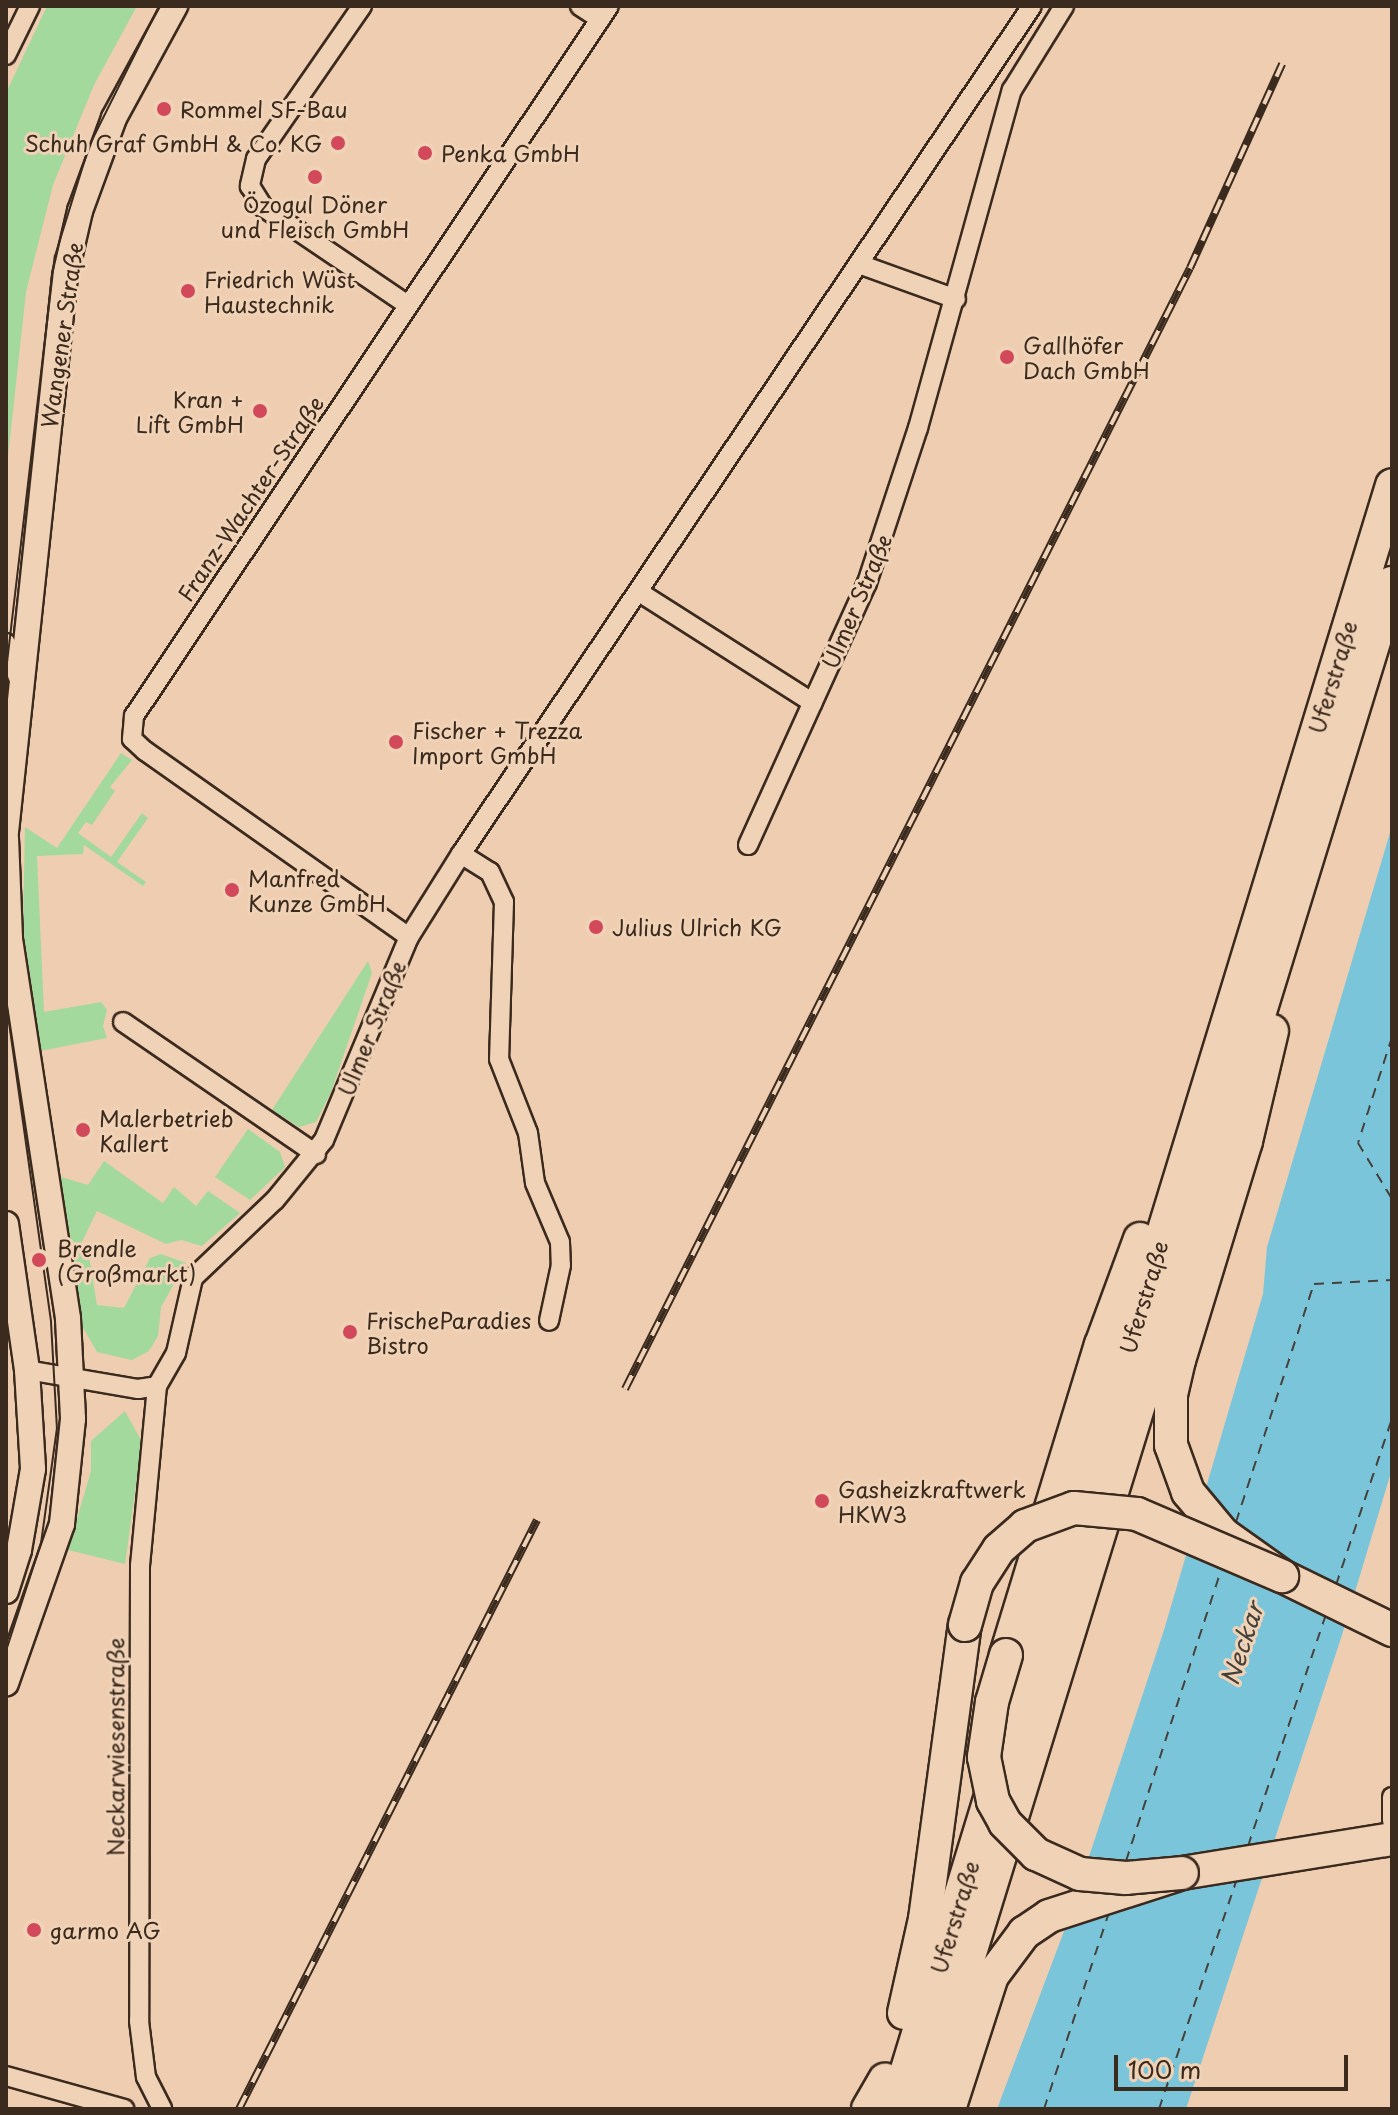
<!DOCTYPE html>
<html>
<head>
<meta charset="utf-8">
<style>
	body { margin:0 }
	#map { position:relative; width:1398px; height:2115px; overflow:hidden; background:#efcdb1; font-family:"Playpen Sans",sans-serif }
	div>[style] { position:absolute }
	.green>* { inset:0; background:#a3d99c }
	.water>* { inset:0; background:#7bc5db }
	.ferry>* { height:2px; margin-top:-1px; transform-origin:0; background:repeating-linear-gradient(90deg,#45413a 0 10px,transparent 0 18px) }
	.roads { filter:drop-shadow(2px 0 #3b2a1e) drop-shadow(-2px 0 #3b2a1e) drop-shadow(0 2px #3b2a1e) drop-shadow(0 -2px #3b2a1e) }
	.minor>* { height:18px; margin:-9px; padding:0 9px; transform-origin:9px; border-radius:9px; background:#f0d2b6 }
	.tertiary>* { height:24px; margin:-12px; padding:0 12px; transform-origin:12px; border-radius:12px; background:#f0d2b6 }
	.trunk>* { height:32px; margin:-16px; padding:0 16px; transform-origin:16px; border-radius:16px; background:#f0d2b6 }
	.tram>* { height:2px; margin:-1px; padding:0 1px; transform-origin:1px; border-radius:1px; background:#3b2a1e }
	.rail>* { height:8px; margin-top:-4px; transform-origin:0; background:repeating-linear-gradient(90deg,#f0d2b6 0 15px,#3b2a1e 0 30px); box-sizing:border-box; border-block:2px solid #3b2a1e }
	.bridges { filter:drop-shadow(2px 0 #3b2a1e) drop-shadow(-2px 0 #3b2a1e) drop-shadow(0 2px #3b2a1e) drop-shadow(0 -2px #3b2a1e) }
	.trunk-bridge>* { height:32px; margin:-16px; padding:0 16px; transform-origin:16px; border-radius:16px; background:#f0d2b6 }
	.dots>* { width:22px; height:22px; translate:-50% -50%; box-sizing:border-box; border:4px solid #f0d2b6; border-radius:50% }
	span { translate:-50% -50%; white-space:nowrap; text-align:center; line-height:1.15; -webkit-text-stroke:6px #f0d2b6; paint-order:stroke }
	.poi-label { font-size:22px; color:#3b2a1e }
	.left { translate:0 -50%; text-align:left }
	.right { translate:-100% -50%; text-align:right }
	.street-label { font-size:22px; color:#3b2a1e }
	.water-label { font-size:24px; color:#45413a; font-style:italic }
	.frame { position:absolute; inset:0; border:8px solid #3b2a1e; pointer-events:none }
	.scale { position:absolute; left:1114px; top:2055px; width:234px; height:36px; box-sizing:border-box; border:4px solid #3b2a1e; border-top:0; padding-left:10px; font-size:24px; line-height:28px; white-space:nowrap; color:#3b2a1e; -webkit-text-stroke:6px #f0d2b6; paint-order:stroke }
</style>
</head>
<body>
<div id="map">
	<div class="green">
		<div style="clip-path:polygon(47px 6px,137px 6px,94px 85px,53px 185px,26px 292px,6px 475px,6px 93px)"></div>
		<div style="clip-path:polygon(121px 753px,132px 760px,110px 787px,115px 791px,92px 825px,86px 822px,78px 833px,111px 857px,142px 813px,148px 818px,117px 862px,146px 882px,143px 886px,84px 845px,83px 854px,37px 856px,44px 1012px,101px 1002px,107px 1010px,103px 1026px,107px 1038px,40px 1051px,23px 926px,25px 827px,57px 848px)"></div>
		<div style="clip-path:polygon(368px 961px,372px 973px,331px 1092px,316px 1122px,299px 1127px,272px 1110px)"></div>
		<div style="clip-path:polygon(248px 1129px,280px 1152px,285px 1167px,250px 1200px,215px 1177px)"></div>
		<div style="clip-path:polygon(104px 1161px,163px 1203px,174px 1187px,196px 1206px,208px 1191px,240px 1213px,202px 1246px,181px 1240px,166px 1244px,97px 1211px,78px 1250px,89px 1256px,97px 1305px,124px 1308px,150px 1258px,161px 1254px,186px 1263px,161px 1307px,158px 1336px,149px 1351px,132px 1360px,97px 1352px,82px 1326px,61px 1177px,88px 1185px)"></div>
		<div style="clip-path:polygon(125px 1411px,142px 1442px,125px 1564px,68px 1550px,91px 1471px,91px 1441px)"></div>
	</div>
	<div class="water">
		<div style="clip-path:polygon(1392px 826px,1392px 1469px,1342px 1635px,1186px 2109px,997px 2109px,1066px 1926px,1164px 1630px,1263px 1294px,1267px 1247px)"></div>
	</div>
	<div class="ferry">
		<div style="left:1392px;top:1037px;width:111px;rotate:107.8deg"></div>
		<div style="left:1358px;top:1143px;width:66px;rotate:58.7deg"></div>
		<div style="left:1236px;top:1522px;width:250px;rotate:-71.9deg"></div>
		<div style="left:1314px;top:1284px;width:78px;rotate:-2.9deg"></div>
		<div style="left:1336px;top:1585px;width:175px;rotate:-71.4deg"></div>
		<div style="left:1248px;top:1846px;width:245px;rotate:-71.4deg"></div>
		<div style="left:1126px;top:1861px;width:309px;rotate:-71.9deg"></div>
		<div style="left:1044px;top:2109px;width:207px;rotate:-71.7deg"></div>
		<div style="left:1159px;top:2109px;width:243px;rotate:-71.3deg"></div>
	</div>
	<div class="roads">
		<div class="minor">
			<div style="left:362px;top:6px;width:186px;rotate:124.7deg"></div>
			<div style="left:256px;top:159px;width:28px;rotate:103deg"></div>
			<div style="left:250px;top:186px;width:25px;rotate:58deg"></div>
			<div style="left:263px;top:207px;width:175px;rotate:34.1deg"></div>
			<div style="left:580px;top:6px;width:24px;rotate:33deg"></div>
			<div style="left:6px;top:55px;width:55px;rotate:-63.9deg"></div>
			<div style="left:859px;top:264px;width:103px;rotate:19.8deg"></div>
			<div style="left:639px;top:592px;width:206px;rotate:32.5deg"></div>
			<div style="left:6px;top:643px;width:36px;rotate:71deg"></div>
			<div style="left:748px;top:845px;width:288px;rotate:-65.6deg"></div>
			<div style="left:867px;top:583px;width:163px;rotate:-71.8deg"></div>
			<div style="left:918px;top:428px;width:351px;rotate:-74.5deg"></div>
			<div style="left:1012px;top:90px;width:99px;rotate:-58.2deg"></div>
			<div style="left:461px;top:854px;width:34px;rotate:32deg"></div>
			<div style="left:490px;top:872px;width:33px;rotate:65deg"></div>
			<div style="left:504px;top:902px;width:157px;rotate:91.8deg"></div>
			<div style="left:499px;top:1059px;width:79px;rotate:68.6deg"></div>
			<div style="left:528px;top:1133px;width:50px;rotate:82deg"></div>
			<div style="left:535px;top:1183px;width:64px;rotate:67deg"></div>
			<div style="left:560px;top:1242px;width:23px;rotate:88deg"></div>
			<div style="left:561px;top:1265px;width:57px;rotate:102.1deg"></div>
			<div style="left:409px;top:937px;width:323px;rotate:-144.8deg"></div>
			<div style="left:145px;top:751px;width:18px;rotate:-137deg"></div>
			<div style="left:132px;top:739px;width:23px;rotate:-85deg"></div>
			<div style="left:134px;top:716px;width:854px;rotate:-56.22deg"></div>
			<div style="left:123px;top:1022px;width:234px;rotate:34.4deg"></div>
			<div style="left:27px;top:1370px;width:113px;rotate:9.7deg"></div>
			<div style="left:138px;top:1389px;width:19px;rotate:-9deg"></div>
			<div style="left:157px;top:1386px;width:38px;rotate:-60deg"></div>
			<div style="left:176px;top:1353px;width:77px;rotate:-77.2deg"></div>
			<div style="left:193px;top:1278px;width:113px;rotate:-43.6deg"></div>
			<div style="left:275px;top:1200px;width:77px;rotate:-50.8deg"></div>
			<div style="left:324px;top:1140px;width:220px;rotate:-67.3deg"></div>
			<div style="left:409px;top:937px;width:98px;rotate:-57.9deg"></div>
			<div style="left:461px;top:854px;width:1022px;rotate:-56.05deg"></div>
			<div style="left:157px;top:1386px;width:180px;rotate:95.4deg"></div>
			<div style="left:140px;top:1565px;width:456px;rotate:90.1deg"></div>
			<div style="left:139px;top:2021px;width:56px;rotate:82.9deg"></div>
			<div style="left:146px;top:2077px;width:36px;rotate:63deg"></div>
			<div style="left:1392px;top:1797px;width:24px;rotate:90deg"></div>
			<div style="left:6px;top:2076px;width:123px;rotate:15.6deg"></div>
		</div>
		<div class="tertiary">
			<div style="left:6px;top:832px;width:559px;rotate:-83.94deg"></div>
			<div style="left:65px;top:276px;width:67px;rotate:-77deg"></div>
			<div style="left:80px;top:211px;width:99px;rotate:-69.9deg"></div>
			<div style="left:114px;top:118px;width:128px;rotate:-61.4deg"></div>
			<div style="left:6px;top:838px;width:101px;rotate:87.7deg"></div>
			<div style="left:10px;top:939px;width:384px;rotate:81.3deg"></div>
			<div style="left:68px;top:1319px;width:100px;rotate:87.1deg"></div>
			<div style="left:73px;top:1419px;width:106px;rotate:96deg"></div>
			<div style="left:62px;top:1524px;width:169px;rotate:109.4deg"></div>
			<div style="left:6px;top:1224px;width:148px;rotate:81.8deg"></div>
			<div style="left:27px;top:1370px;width:99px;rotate:86.5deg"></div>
			<div style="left:33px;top:1469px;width:82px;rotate:99.8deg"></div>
			<div style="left:19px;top:1550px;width:43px;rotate:107.6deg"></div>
		</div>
		<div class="trunk">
			<div style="left:1272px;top:1031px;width:113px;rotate:103.3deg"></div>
			<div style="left:1246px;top:1141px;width:229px;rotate:107deg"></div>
			<div style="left:1179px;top:1360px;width:35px;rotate:103deg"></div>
			<div style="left:1171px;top:1394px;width:51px;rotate:90deg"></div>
			<div style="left:1171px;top:1445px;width:50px;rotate:70.1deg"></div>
			<div style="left:1188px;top:1492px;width:55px;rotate:50.2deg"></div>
			<div style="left:1223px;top:1534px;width:72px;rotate:35.4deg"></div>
			<div style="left:1282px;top:1576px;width:123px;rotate:26.1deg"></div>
			<div style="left:1006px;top:1655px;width:324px;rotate:-73deg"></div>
			<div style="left:1101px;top:1345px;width:113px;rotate:-69.8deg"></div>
			<div style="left:904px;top:2013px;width:96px;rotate:-77.4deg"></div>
			<div style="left:925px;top:1919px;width:297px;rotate:-82.3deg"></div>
			<div style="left:868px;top:2109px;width:34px;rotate:-60deg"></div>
			<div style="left:895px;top:2109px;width:1698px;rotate:-72.98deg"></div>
			<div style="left:922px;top:2109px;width:1597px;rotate:-72.88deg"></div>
			<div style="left:949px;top:2109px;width:140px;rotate:-72.1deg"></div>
			<div style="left:992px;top:1976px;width:54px;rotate:-53.3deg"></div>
			<div style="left:1024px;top:1933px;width:30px;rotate:-34deg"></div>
			<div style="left:1049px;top:1916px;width:140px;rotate:-17.9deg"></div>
			<div style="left:1182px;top:1873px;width:213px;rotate:-9.2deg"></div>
		</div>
	</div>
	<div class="tram">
		<div style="left:6px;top:671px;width:418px;rotate:-83.3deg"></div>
		<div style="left:55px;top:256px;width:115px;rotate:-72.8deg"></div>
		<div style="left:89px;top:146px;width:157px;rotate:-63.4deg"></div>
		<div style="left:6px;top:1001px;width:324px;rotate:82deg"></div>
		<div style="left:51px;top:1322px;width:106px;rotate:86.8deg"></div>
		<div style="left:57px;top:1428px;width:116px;rotate:97.9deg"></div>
		<div style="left:41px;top:1543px;width:114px;rotate:108deg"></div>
	</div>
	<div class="rail">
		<div style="left:625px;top:1389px;width:1255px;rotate:-63.25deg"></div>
		<div style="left:1190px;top:268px;width:224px;rotate:-65.7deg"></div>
		<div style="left:239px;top:2109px;width:660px;rotate:-63.16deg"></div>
	</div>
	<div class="bridges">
		<div class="trunk-bridge">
			<div style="left:965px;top:1625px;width:44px;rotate:-74.1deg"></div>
			<div style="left:977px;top:1583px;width:40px;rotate:-57.1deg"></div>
			<div style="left:999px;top:1549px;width:35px;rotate:-41deg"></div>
			<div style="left:1025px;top:1526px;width:52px;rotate:-20.2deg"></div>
			<div style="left:1074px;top:1508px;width:63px;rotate:5.4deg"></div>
			<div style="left:1137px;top:1514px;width:158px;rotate:23.2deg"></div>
			<div style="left:1006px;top:1655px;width:49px;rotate:106.6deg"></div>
			<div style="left:992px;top:1702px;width:56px;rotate:98.3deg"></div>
			<div style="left:984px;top:1757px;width:45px;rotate:78.4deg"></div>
			<div style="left:993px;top:1801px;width:25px;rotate:61deg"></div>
			<div style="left:1005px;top:1823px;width:44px;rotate:45deg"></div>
			<div style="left:1036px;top:1854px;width:48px;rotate:24.4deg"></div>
			<div style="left:1080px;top:1874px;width:46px;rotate:5deg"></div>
			<div style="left:1126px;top:1878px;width:56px;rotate:-5.1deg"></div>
		</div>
	</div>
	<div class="dots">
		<div style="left:164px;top:109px;background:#d1495b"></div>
		<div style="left:338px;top:143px;background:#d1495b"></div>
		<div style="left:425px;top:153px;background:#d1495b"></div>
		<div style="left:315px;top:177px;background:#d1495b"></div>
		<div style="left:188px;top:291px;background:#d1495b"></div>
		<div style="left:1007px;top:357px;background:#d1495b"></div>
		<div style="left:260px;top:411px;background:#d1495b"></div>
		<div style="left:396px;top:742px;background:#d1495b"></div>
		<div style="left:232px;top:890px;background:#d1495b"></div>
		<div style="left:596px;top:927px;background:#d1495b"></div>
		<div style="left:83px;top:1130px;background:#d1495b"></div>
		<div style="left:39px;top:1260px;background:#d1495b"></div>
		<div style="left:350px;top:1332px;background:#d1495b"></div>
		<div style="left:822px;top:1501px;background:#d1495b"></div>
		<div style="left:34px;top:1930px;background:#d1495b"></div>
	</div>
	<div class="poi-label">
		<span class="left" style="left:180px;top:109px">Rommel SF-Bau</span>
		<span class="right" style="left:322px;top:143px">Schuh Graf GmbH &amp; Co. KG</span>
		<span class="left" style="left:441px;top:153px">Penka GmbH</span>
		<span style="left:315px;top:216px">Özogul Döner<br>und Fleisch GmbH</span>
		<span class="left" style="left:204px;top:291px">Friedrich Wüst<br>Haustechnik</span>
		<span class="left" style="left:1023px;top:357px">Gallhöfer<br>Dach GmbH</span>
		<span class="right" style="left:244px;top:411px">Kran +<br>Lift GmbH</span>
		<span class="left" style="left:412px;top:742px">Fischer + Trezza<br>Import GmbH</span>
		<span class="left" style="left:248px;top:890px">Manfred<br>Kunze GmbH</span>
		<span class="left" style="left:612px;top:927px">Julius Ulrich KG</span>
		<span class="left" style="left:99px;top:1130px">Malerbetrieb<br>Kallert</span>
		<span class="left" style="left:57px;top:1260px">Brendle<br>(Großmarkt)</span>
		<span class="left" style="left:366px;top:1332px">FrischeParadies<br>Bistro</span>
		<span class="left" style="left:838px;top:1501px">Gasheizkraftwerk<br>HKW3</span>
		<span class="left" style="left:50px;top:1930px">garmo AG</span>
	</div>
	<div class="street-label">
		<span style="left:61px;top:335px;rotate:-82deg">Wangener Straße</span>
		<span style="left:250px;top:498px;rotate:-56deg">Franz-Wachter-Straße</span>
		<span style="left:856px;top:601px;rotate:-67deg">Ulmer Straße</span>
		<span style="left:1332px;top:677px;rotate:-73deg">Uferstraße</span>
		<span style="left:371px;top:1028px;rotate:-68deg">Ulmer Straße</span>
		<span style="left:1143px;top:1297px;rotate:-73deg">Uferstraße</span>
		<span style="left:115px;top:1747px;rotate:-90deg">Neckarwiesenstraße</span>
		<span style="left:954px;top:1917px;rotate:-73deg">Uferstraße</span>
	</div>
	<div class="water-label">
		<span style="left:1242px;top:1644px;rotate:-72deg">Neckar</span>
	</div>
	<div class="frame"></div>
	<div class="scale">100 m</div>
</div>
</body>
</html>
